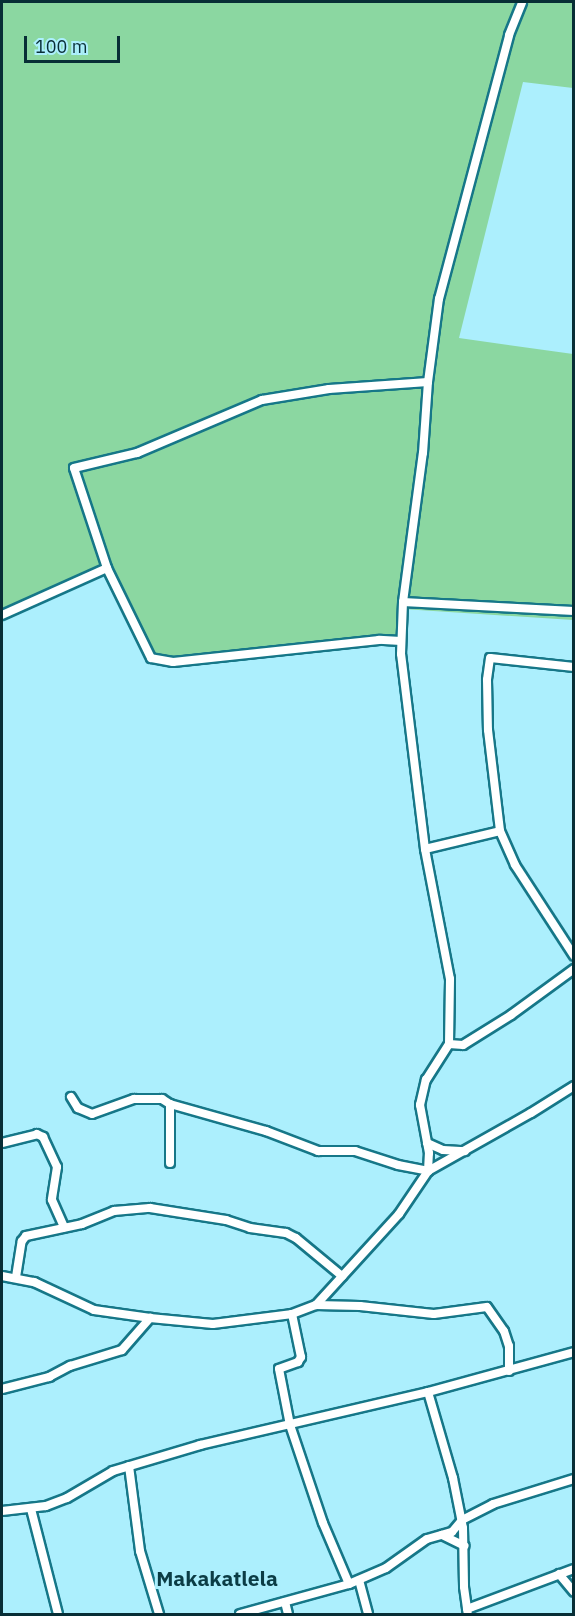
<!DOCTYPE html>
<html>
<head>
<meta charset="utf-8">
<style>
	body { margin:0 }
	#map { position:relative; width:575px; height:1616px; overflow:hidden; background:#aceffd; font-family:"IBM Plex Sans",sans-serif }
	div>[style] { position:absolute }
	.green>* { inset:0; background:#8bd7a1 }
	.roads { filter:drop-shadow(2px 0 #167788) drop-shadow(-2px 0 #167788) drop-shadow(0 2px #167788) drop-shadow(0 -2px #167788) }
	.minor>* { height:8px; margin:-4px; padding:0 4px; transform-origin:4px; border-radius:4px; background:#fff }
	span { translate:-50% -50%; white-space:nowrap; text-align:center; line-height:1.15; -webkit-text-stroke:6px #aceffd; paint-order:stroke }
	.district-label { font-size:21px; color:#0b3c45; font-weight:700 }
	.frame { position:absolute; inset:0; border:3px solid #082e36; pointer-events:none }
	.scale { position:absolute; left:24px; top:36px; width:96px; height:27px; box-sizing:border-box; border:3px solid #082e36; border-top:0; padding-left:8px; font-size:18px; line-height:21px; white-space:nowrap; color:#082e36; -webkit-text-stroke:4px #aceffd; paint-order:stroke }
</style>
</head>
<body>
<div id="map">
	<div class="green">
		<div style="clip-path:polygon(2px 2px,573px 2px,573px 88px,523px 82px,459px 338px,573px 354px,573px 620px,403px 609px,401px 641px,173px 662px,151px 658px,106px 568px,2px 615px)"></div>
	</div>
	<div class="roads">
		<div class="minor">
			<div style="left:403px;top:602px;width:171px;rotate:3deg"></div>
			<div style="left:2px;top:615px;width:115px;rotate:-24.1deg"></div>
			<div style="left:401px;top:641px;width:22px;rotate:-177deg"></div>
			<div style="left:379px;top:640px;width:207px;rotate:173.9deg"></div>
			<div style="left:173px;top:662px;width:22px;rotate:-170deg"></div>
			<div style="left:151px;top:658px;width:100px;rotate:-116.1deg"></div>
			<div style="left:107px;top:568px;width:105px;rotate:-108.3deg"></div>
			<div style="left:74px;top:468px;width:65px;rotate:-13.4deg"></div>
			<div style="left:137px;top:453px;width:136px;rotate:-23deg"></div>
			<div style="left:262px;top:400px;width:68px;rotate:-9.3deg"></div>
			<div style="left:329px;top:389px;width:99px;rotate:-4deg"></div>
			<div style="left:574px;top:667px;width:84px;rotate:-173.9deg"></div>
			<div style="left:490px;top:658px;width:22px;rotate:98deg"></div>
			<div style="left:487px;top:680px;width:50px;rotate:88.9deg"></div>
			<div style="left:488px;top:730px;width:102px;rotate:83.2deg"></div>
			<div style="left:500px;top:831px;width:37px;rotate:66deg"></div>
			<div style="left:515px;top:865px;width:108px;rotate:57deg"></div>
			<div style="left:425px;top:849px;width:77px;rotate:-13.5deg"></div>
			<div style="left:449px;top:1044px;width:14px;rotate:4deg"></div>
			<div style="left:463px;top:1045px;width:57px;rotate:-32deg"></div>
			<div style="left:511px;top:1015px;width:78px;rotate:-36.1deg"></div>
			<div style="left:71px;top:1097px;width:13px;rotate:58deg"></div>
			<div style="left:78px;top:1108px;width:15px;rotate:23deg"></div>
			<div style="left:92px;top:1114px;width:45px;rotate:-19.7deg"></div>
			<div style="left:134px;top:1099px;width:28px"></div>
			<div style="left:162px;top:1099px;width:9px;rotate:32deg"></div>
			<div style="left:170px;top:1104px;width:100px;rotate:15.7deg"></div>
			<div style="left:266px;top:1131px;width:56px;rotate:21deg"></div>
			<div style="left:318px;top:1151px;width:37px"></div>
			<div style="left:355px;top:1151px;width:45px;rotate:18deg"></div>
			<div style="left:398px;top:1165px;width:31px;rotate:11deg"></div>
			<div style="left:428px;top:1171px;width:118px;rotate:-29.4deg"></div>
			<div style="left:531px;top:1113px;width:51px;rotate:-32.1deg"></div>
			<div style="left:2px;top:1143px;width:36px;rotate:-14deg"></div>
			<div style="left:37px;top:1134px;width:7px;rotate:27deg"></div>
			<div style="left:43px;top:1137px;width:33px;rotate:65deg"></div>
			<div style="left:57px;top:1167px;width:33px;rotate:99deg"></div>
			<div style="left:52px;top:1200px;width:30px;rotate:66deg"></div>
			<div style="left:427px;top:1143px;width:17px;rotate:24deg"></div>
			<div style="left:443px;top:1150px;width:22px;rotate:3deg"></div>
			<div style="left:170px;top:1163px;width:59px;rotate:-90deg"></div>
			<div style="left:2px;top:1276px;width:33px;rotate:11deg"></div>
			<div style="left:34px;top:1282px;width:66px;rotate:25deg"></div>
			<div style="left:94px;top:1310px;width:57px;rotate:8.1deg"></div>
			<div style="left:150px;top:1318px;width:63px;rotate:5.4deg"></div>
			<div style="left:213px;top:1324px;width:80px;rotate:-7.2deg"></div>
			<div style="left:292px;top:1314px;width:26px;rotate:-21deg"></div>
			<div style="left:316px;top:1305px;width:123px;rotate:-47.6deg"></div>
			<div style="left:399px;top:1214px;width:52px;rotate:-56deg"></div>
			<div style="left:428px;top:1171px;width:18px;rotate:-87deg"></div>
			<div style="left:429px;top:1153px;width:49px;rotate:-100.6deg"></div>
			<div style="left:420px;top:1105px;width:26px;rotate:-77deg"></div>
			<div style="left:426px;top:1080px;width:43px;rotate:-57.4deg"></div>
			<div style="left:449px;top:1044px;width:65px;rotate:-89.1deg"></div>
			<div style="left:450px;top:979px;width:132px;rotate:-100.9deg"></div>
			<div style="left:425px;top:849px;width:196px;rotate:-97deg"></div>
			<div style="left:401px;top:654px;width:52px;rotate:-87.8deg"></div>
			<div style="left:403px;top:602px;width:150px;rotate:-82.4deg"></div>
			<div style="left:423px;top:453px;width:71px;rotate:-86deg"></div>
			<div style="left:428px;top:382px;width:84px;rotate:-82.5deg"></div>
			<div style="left:439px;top:299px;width:273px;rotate:-75.1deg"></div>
			<div style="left:509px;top:35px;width:35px;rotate:-68deg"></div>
			<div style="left:16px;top:1277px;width:36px;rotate:-81deg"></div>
			<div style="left:22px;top:1241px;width:6px;rotate:-51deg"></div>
			<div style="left:26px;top:1236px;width:57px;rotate:-12.1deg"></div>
			<div style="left:82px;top:1224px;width:35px;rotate:-22deg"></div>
			<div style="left:114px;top:1211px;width:36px;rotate:-5deg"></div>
			<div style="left:150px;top:1208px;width:77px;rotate:9deg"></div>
			<div style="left:226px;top:1220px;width:25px;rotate:18deg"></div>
			<div style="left:250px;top:1228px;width:36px;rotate:8deg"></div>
			<div style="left:286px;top:1233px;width:11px;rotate:27deg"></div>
			<div style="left:296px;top:1238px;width:60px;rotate:39.6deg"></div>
			<div style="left:316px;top:1305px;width:44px;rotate:1.3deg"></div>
			<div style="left:360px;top:1306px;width:74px;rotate:6.2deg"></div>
			<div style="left:434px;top:1314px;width:53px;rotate:-7.5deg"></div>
			<div style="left:487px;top:1307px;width:29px;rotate:55deg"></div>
			<div style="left:504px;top:1331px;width:16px;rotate:72deg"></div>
			<div style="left:509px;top:1346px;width:25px;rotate:90deg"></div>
			<div style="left:292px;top:1314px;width:44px;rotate:78.2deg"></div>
			<div style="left:301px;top:1357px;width:6px;rotate:121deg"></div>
			<div style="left:298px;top:1362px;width:20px;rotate:160deg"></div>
			<div style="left:279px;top:1369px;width:57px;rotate:78.9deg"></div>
			<div style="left:290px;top:1425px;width:103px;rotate:71.4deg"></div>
			<div style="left:323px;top:1523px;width:66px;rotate:66.9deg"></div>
			<div style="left:2px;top:1389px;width:49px;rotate:-14.3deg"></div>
			<div style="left:49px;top:1377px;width:24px;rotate:-28deg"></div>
			<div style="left:70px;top:1366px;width:54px;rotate:-17.1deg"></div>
			<div style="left:122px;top:1350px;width:43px;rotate:-48.8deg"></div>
			<div style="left:428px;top:1392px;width:90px;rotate:73.8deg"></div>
			<div style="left:453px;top:1478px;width:51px;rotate:78.7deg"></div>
			<div style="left:463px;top:1528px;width:59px;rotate:89deg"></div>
			<div style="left:464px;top:1587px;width:27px;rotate:82deg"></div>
			<div style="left:129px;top:1466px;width:86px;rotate:82.6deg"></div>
			<div style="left:140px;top:1551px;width:66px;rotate:73.2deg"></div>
			<div style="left:31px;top:1509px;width:108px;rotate:75.6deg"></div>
			<div style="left:2px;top:1511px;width:44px;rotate:-6.5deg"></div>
			<div style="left:46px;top:1506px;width:22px;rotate:-21deg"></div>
			<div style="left:67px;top:1498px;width:53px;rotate:-30.4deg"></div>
			<div style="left:113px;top:1471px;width:91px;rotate:-16.6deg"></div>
			<div style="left:200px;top:1445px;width:234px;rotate:-13.1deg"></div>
			<div style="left:428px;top:1392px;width:151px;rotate:-15.3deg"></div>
			<div style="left:442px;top:1535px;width:25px;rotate:26deg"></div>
			<div style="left:559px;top:1574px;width:23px;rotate:50deg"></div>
			<div style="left:359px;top:1580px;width:35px;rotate:75deg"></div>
			<div style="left:285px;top:1602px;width:12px;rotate:76deg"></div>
			<div style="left:467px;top:1609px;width:114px;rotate:-20.5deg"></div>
			<div style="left:240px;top:1614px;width:113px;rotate:-15.4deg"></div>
			<div style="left:349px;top:1584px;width:40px;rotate:-23.4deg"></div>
			<div style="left:386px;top:1568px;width:50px;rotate:-35.3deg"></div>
			<div style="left:427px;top:1539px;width:26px;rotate:-16deg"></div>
			<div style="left:452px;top:1532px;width:16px;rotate:-50deg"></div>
			<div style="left:462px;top:1520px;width:35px;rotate:-27deg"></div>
			<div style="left:493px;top:1504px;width:85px;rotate:-17.2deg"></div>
		</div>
	</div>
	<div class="district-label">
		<span style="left:217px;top:1578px">Makakatlela</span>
	</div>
	<div class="frame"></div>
	<div class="scale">100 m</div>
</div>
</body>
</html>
